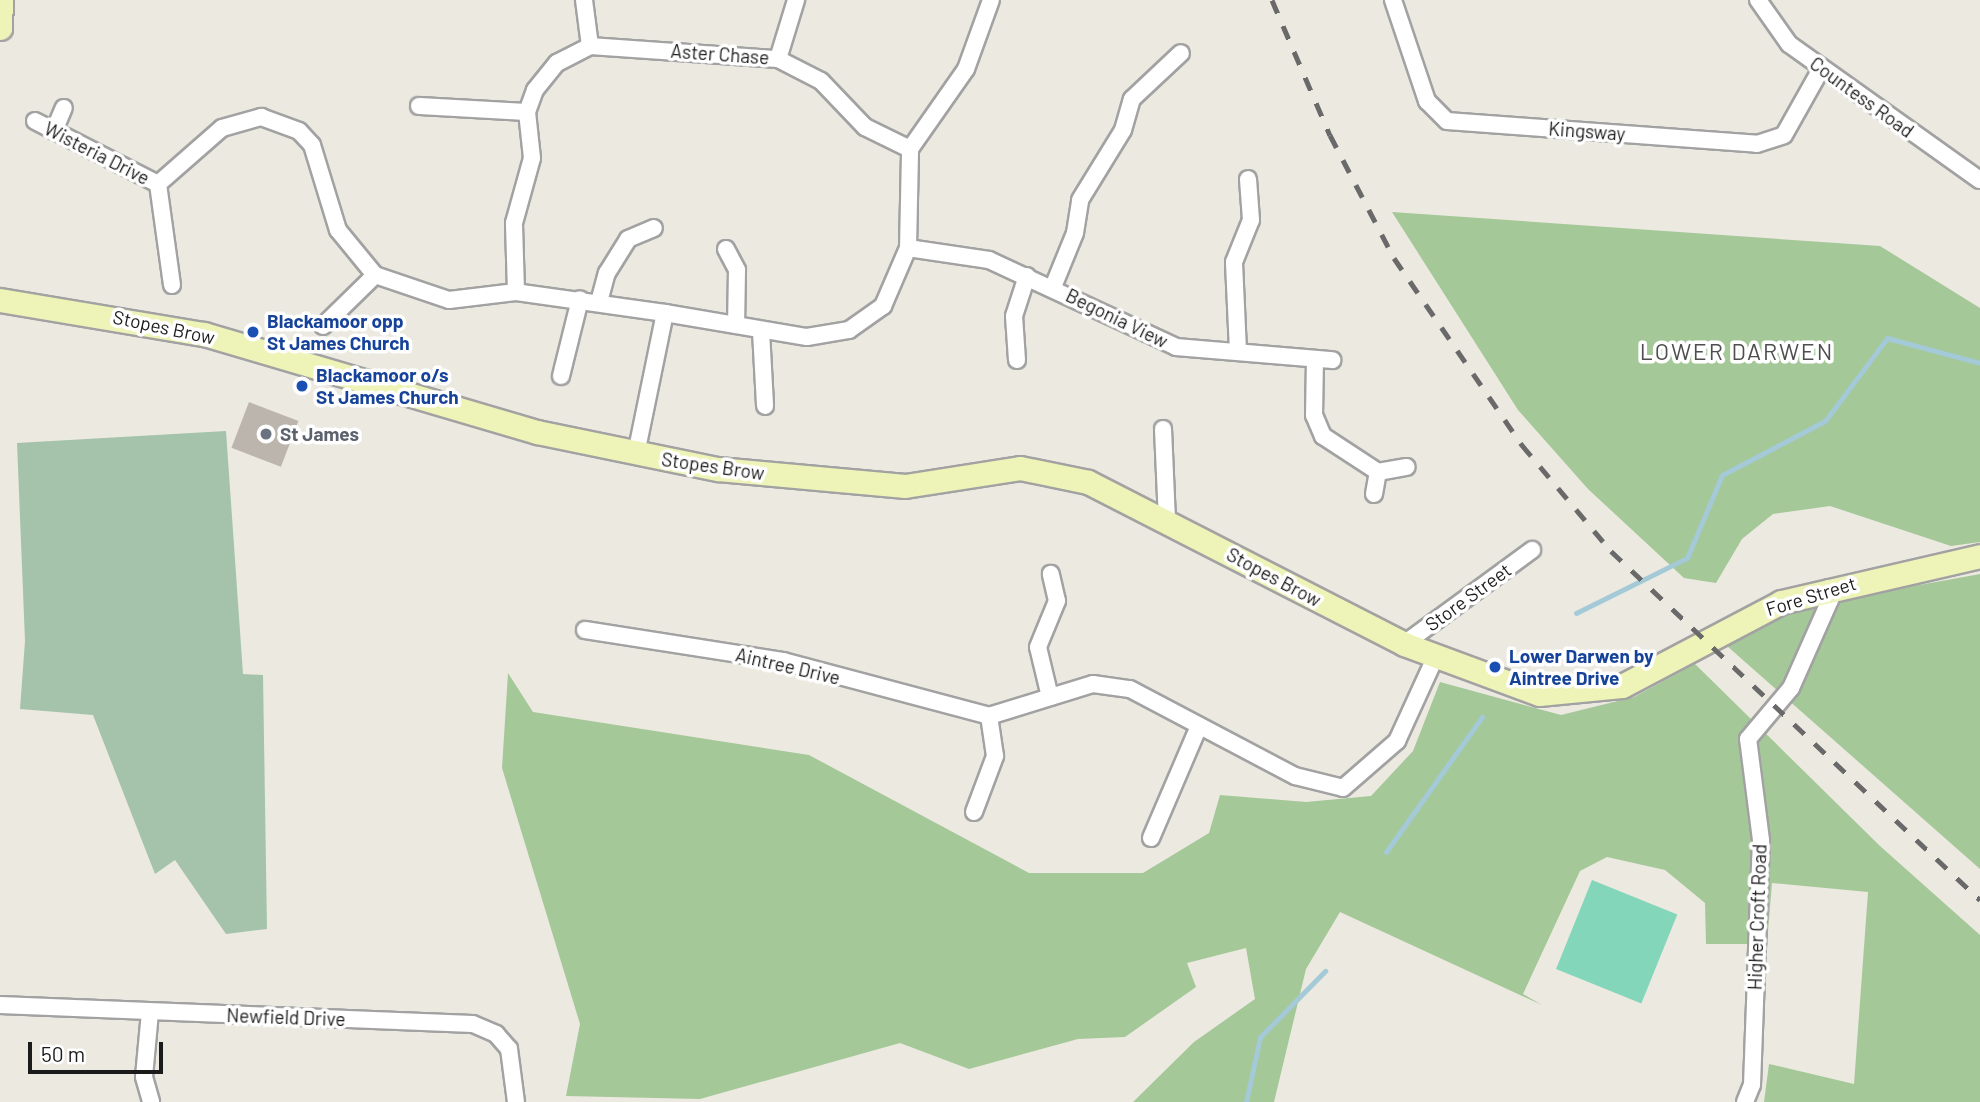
<!DOCTYPE html>
<html>
<head>
<meta charset="utf-8">
<style>
	body { margin:0 }
	#map { position:relative; width:1980px; height:1102px; overflow:hidden; background:#ece9e1; font-family:Barlow,sans-serif }
	div>[style] { position:absolute }
	.forest>* { inset:0; background:#a4c898 }
	.cemetery>* { inset:0; background:#a4c3aa }
	.pitch>* { inset:0; background:#84d6ba; transform-origin:0 0 }
	.stream>* { height:5px; margin:-2.5px; padding:0 2.5px; transform-origin:2.5px; border-radius:2.5px; background:#a4c9d7 }
	.building>* { inset:0; background:#bcb5ae; transform-origin:0 0 }
	.roads { filter:drop-shadow(2px 0 #a2a2a2) drop-shadow(-2px 0 #a2a2a2) drop-shadow(0 2px #a2a2a2) drop-shadow(0 -2px #a2a2a2) }
	.street>* { height:16px; margin:-8px; padding:0 8px; transform-origin:8px; border-radius:8px; background:#fff }
	.secondary>* { height:23px; margin:-11.5px; padding:0 11.5px; transform-origin:11.5px; border-radius:11.5px; background:#eef4b7 }
	.rail>* { height:5px; margin-top:-2.5px; transform-origin:0; background:repeating-linear-gradient(90deg,#696969 0 14px,transparent 0 28px) }
	.dots>* { width:19px; height:19px; translate:-50% -50%; box-sizing:border-box; border:4px solid #fff; border-radius:50% }
	span { translate:-50% -50%; white-space:nowrap; text-align:center; line-height:1.15; -webkit-text-stroke:7px #fff; paint-order:stroke }
	.street-label { font-size:19px; color:#1b1b1b }
	.transit-label { font-size:19px; color:#164399; font-weight:700 }
	.left { translate:0 -50%; text-align:left }
	.worship-label { font-size:19px; color:#5b616d; font-weight:700 }
	.quarter-label { font-size:23px; color:#4e4e4e; letter-spacing:2px }
	.scale { position:absolute; left:28px; top:1042px; width:135px; height:32px; box-sizing:border-box; border:4px solid #1b1b1b; border-top:0; padding-left:9px; font-size:21px; line-height:24px; white-space:nowrap; color:#1b1b1b; -webkit-text-stroke:5px #fff; paint-order:stroke }
</style>
</head>
<body>
<div id="map">
	<div class="forest">
		<div style="clip-path:polygon(1392px 212px,1880px 246px,1980px 308px,1980px 542px,1951px 546px,1830px 506px,1773px 514px,1742px 539px,1716px 583px,1684px 578px,1588px 489px,1518px 410px)"></div>
		<div style="clip-path:polygon(1980px 574px,1980px 869px,1727px 646px,1798px 607px)"></div>
		<div style="clip-path:polygon(1695px 664px,1880px 846px,1980px 935px,1980px 1102px,1764px 1102px,1769px 1064px,1854px 1084px,1868px 892px,1772px 883px,1767px 944px,1706px 944px,1705px 903px,1665px 870px,1607px 857px,1580px 871px,1523px 994px,1542px 1005px,1340px 912px,1306px 969px,1274px 1102px,1133px 1102px,1194px 1042px,1255px 999px,1246px 948px,1187px 963px,1196px 987px,1125px 1037px,1078px 1039px,969px 1069px,900px 1043px,700px 1099px,566px 1096px,580px 1024px,502px 768px,508px 673px,533px 712px,809px 755px,1029px 873px,1143px 873px,1209px 833px,1220px 795px,1306px 802px,1371px 796px,1413px 751px,1440px 682px,1561px 715px,1634px 697px)"></div>
	</div>
	<div class="cemetery">
		<div style="clip-path:polygon(226px 431px,243px 674px,263px 675px,267px 929px,226px 934px,175px 860px,155px 874px,93px 715px,20px 709px,25px 641px,17px 443px)"></div>
	</div>
	<div class="pitch">
		<div style="left:1592px;top:880px;width:92px;height:96px;rotate:22deg"></div>
	</div>
	<div class="stream">
		<div style="left:1576px;top:613px;width:124px;rotate:-26.4deg"></div>
		<div style="left:1687px;top:558px;width:90px;rotate:-67.1deg"></div>
		<div style="left:1722px;top:475px;width:116px;rotate:-27.7deg"></div>
		<div style="left:1825px;top:421px;width:104px;rotate:-53.2deg"></div>
		<div style="left:1887px;top:338px;width:96px;rotate:15deg"></div>
		<div style="left:1386px;top:852px;width:166px;rotate:-54.6deg"></div>
		<div style="left:1246px;top:1102px;width:66px;rotate:-77.8deg"></div>
		<div style="left:1260px;top:1037px;width:93px;rotate:-45.4deg"></div>
	</div>
	<div class="building">
		<div style="left:249px;top:402px;width:53px;height:49px;rotate:21deg"></div>
	</div>
	<div class="roads">
		<div class="street">
			<div style="left:584px;top:0;width:46px;rotate:82.6deg"></div>
			<div style="left:1393px;top:0;width:107px;rotate:71.4deg"></div>
			<div style="left:1427px;top:101px;width:28px;rotate:45deg"></div>
			<div style="left:1447px;top:121px;width:311px;rotate:4.2deg"></div>
			<div style="left:1757px;top:144px;width:28px;rotate:-18deg"></div>
			<div style="left:1784px;top:135px;width:76px;rotate:-60.7deg"></div>
			<div style="left:1758px;top:0;width:54px;rotate:54.8deg"></div>
			<div style="left:1789px;top:44px;width:234px;rotate:35.5deg"></div>
			<div style="left:778px;top:59px;width:62px;rotate:-73deg"></div>
			<div style="left:419px;top:106px;width:108px;rotate:3.2deg"></div>
			<div style="left:35px;top:121px;width:138px;rotate:27.1deg"></div>
			<div style="left:54px;top:131px;width:25px;rotate:-67deg"></div>
			<div style="left:910px;top:149px;width:98px;rotate:-55deg"></div>
			<div style="left:966px;top:69px;width:73px;rotate:-70.1deg"></div>
			<div style="left:908px;top:248px;width:82px;rotate:8.4deg"></div>
			<div style="left:989px;top:260px;width:206px;rotate:24.9deg"></div>
			<div style="left:1176px;top:347px;width:157px;rotate:4.8deg"></div>
			<div style="left:726px;top:249px;width:24px;rotate:62deg"></div>
			<div style="left:737px;top:270px;width:55px;rotate:91deg"></div>
			<div style="left:172px;top:285px;width:102px;rotate:-97.9deg"></div>
			<div style="left:158px;top:184px;width:85px;rotate:-41.2deg"></div>
			<div style="left:222px;top:128px;width:41px;rotate:-15.8deg"></div>
			<div style="left:261px;top:117px;width:40px;rotate:20.2deg"></div>
			<div style="left:299px;top:131px;width:19px;rotate:47deg"></div>
			<div style="left:312px;top:145px;width:89px;rotate:73deg"></div>
			<div style="left:338px;top:230px;width:58px;rotate:50.6deg"></div>
			<div style="left:375px;top:275px;width:78px;rotate:18.7deg"></div>
			<div style="left:449px;top:300px;width:67px;rotate:-6.8deg"></div>
			<div style="left:1053px;top:287px;width:58px;rotate:-67.8deg"></div>
			<div style="left:1075px;top:233px;width:33px;rotate:-81deg"></div>
			<div style="left:1080px;top:200px;width:82px;rotate:-58.4deg"></div>
			<div style="left:1123px;top:130px;width:32px;rotate:-74deg"></div>
			<div style="left:1132px;top:99px;width:67px;rotate:-43.2deg"></div>
			<div style="left:599px;top:302px;width:30px;rotate:-75deg"></div>
			<div style="left:607px;top:273px;width:40px;rotate:-58deg"></div>
			<div style="left:628px;top:239px;width:28px;rotate:-23deg"></div>
			<div style="left:665px;top:313px;width:150px;rotate:-172deg"></div>
			<div style="left:516px;top:292px;width:69px;rotate:-91.7deg"></div>
			<div style="left:514px;top:223px;width:67px;rotate:-74.5deg"></div>
			<div style="left:532px;top:158px;width:46px;rotate:-96.2deg"></div>
			<div style="left:527px;top:112px;width:23px;rotate:-70deg"></div>
			<div style="left:535px;top:90px;width:35px;rotate:-51deg"></div>
			<div style="left:557px;top:63px;width:37px;rotate:-27deg"></div>
			<div style="left:590px;top:46px;width:188px;rotate:4deg"></div>
			<div style="left:778px;top:59px;width:48px;rotate:27.1deg"></div>
			<div style="left:821px;top:81px;width:64px;rotate:46.3deg"></div>
			<div style="left:865px;top:127px;width:50px;rotate:26.1deg"></div>
			<div style="left:323px;top:326px;width:73px;rotate:-44.4deg"></div>
			<div style="left:761px;top:331px;width:75px;rotate:86.9deg"></div>
			<div style="left:1238px;top:351px;width:89px;rotate:-92.6deg"></div>
			<div style="left:1234px;top:262px;width:45px;rotate:-68deg"></div>
			<div style="left:1251px;top:220px;width:41px;rotate:-94.2deg"></div>
			<div style="left:1315px;top:359px;width:56px;rotate:91deg"></div>
			<div style="left:1314px;top:415px;width:23px;rotate:67deg"></div>
			<div style="left:1323px;top:436px;width:66px;rotate:33.2deg"></div>
			<div style="left:1378px;top:472px;width:29px;rotate:-10deg"></div>
			<div style="left:1017px;top:360px;width:44px;rotate:-93.9deg"></div>
			<div style="left:1014px;top:316px;width:42px;rotate:-72deg"></div>
			<div style="left:561px;top:376px;width:79px;rotate:-76.1deg"></div>
			<div style="left:1163px;top:429px;width:91px;rotate:87.5deg"></div>
			<div style="left:636px;top:454px;width:144px;rotate:-78.4deg"></div>
			<div style="left:665px;top:313px;width:144px;rotate:9.6deg"></div>
			<div style="left:807px;top:337px;width:43px;rotate:-9.5deg"></div>
			<div style="left:849px;top:330px;width:42px;rotate:-35.2deg"></div>
			<div style="left:883px;top:306px;width:63px;rotate:-66.7deg"></div>
			<div style="left:908px;top:248px;width:99px;rotate:-88.8deg"></div>
			<div style="left:1374px;top:494px;width:22px;rotate:-80deg"></div>
			<div style="left:585px;top:630px;width:200px;rotate:8.9deg"></div>
			<div style="left:783px;top:661px;width:213px;rotate:14.9deg"></div>
			<div style="left:989px;top:716px;width:109px;rotate:-17.1deg"></div>
			<div style="left:1093px;top:684px;width:37px;rotate:8deg"></div>
			<div style="left:1130px;top:689px;width:187px;rotate:27.8deg"></div>
			<div style="left:1295px;top:776px;width:49px;rotate:14deg"></div>
			<div style="left:1343px;top:788px;width:72px;rotate:-41deg"></div>
			<div style="left:1397px;top:741px;width:91px;rotate:-65.4deg"></div>
			<div style="left:1404px;top:644px;width:159px;rotate:-36.3deg"></div>
			<div style="left:1050px;top:697px;width:51px;rotate:-103.5deg"></div>
			<div style="left:1038px;top:647px;width:50px;rotate:-67.6deg"></div>
			<div style="left:1057px;top:601px;width:28px;rotate:-103deg"></div>
			<div style="left:974px;top:812px;width:60px;rotate:-69.4deg"></div>
			<div style="left:995px;top:756px;width:40px;rotate:-98.5deg"></div>
			<div style="left:1151px;top:838px;width:122px;rotate:-66.8deg"></div>
			<div style="left:0;top:1005px;width:473px;rotate:2.3deg"></div>
			<div style="left:473px;top:1024px;width:25px;rotate:23deg"></div>
			<div style="left:496px;top:1034px;width:20px;rotate:49deg"></div>
			<div style="left:509px;top:1049px;width:53px;rotate:82.5deg"></div>
			<div style="left:150px;top:1012px;width:65px;rotate:95.3deg"></div>
			<div style="left:144px;top:1077px;width:26px;rotate:74deg"></div>
			<div style="left:1745px;top:1102px;width:18px;rotate:-68deg"></div>
			<div style="left:1752px;top:1085px;width:245px;rotate:-87.9deg"></div>
			<div style="left:1761px;top:840px;width:102px;rotate:-97.3deg"></div>
			<div style="left:1748px;top:739px;width:67px;rotate:-49.9deg"></div>
			<div style="left:1791px;top:688px;width:96px;rotate:-66.1deg"></div>
			<div style="left:1830px;top:600px;width:12px;rotate:-99deg"></div>
		</div>
		<div class="secondary">
			<div style="left:0;top:28px;width:28px;rotate:-88deg"></div>
			<div style="left:0;top:300px;width:207px;rotate:9.5deg"></div>
			<div style="left:204px;top:334px;width:347px;rotate:16.4deg"></div>
			<div style="left:537px;top:432px;width:185px;rotate:11.6deg"></div>
			<div style="left:718px;top:469px;width:188px;rotate:5.2deg"></div>
			<div style="left:905px;top:486px;width:116px;rotate:-8.9deg"></div>
			<div style="left:1020px;top:468px;width:69px;rotate:11.6deg"></div>
			<div style="left:1088px;top:482px;width:355px;rotate:27.1deg"></div>
			<div style="left:1404px;top:644px;width:144px;rotate:20.3deg"></div>
			<div style="left:1539px;top:694px;width:83px;rotate:-5.5deg"></div>
			<div style="left:1622px;top:686px;width:180px;rotate:-27.8deg"></div>
			<div style="left:1781px;top:602px;width:204px;rotate:-13deg"></div>
		</div>
	</div>
	<div class="rail">
		<div style="left:1272px;top:0;width:147px;rotate:66.8deg"></div>
		<div style="left:1330px;top:135px;width:139px;rotate:62.5deg"></div>
		<div style="left:1394px;top:258px;width:227px;rotate:55.6deg"></div>
		<div style="left:1522px;top:445px;width:138px;rotate:50deg"></div>
		<div style="left:1611px;top:551px;width:508px;rotate:43.4deg"></div>
	</div>
	<div class="dots">
		<div style="left:253px;top:332px;background:#1a4fb4"></div>
		<div style="left:302px;top:386px;background:#1a4fb4"></div>
		<div style="left:266px;top:434px;background:#6b7280"></div>
		<div style="left:1495px;top:667px;background:#1a4fb4"></div>
	</div>
	<div class="street-label">
		<span style="left:720px;top:54px;rotate:4deg">Aster Chase</span>
		<span style="left:1862px;top:97px;rotate:36deg">Countess Road</span>
		<span style="left:1587px;top:131px;rotate:4deg">Kingsway</span>
		<span style="left:97px;top:153px;rotate:27deg">Wisteria Drive</span>
		<span style="left:1117px;top:318px;rotate:26deg">Begonia View</span>
		<span style="left:164px;top:327px;rotate:12deg">Stopes Brow</span>
		<span style="left:713px;top:466px;rotate:8deg">Stopes Brow</span>
		<span style="left:1274px;top:577px;rotate:28deg">Stopes Brow</span>
		<span style="left:1811px;top:596px;rotate:-17deg">Fore Street</span>
		<span style="left:1468px;top:597px;rotate:-36deg">Store Street</span>
		<span style="left:788px;top:666px;rotate:13deg">Aintree Drive</span>
		<span style="left:1757px;top:917px;rotate:-88deg">Higher Croft Road</span>
		<span style="left:286px;top:1017px;rotate:2deg">Newfield Drive</span>
	</div>
	<div class="transit-label">
		<span class="left" style="left:267px;top:332px">Blackamoor opp<br>St James Church</span>
		<span class="left" style="left:316px;top:386px">Blackamoor o/s<br>St James Church</span>
		<span class="left" style="left:1509px;top:667px">Lower Darwen by<br>Aintree Drive</span>
	</div>
	<div class="worship-label">
		<span class="left" style="left:280px;top:434px">St James</span>
	</div>
	<div class="quarter-label">
		<span style="left:1737px;top:351px">LOWER DARWEN</span>
	</div>
	<div class="scale">50 m</div>
</div>
</body>
</html>
